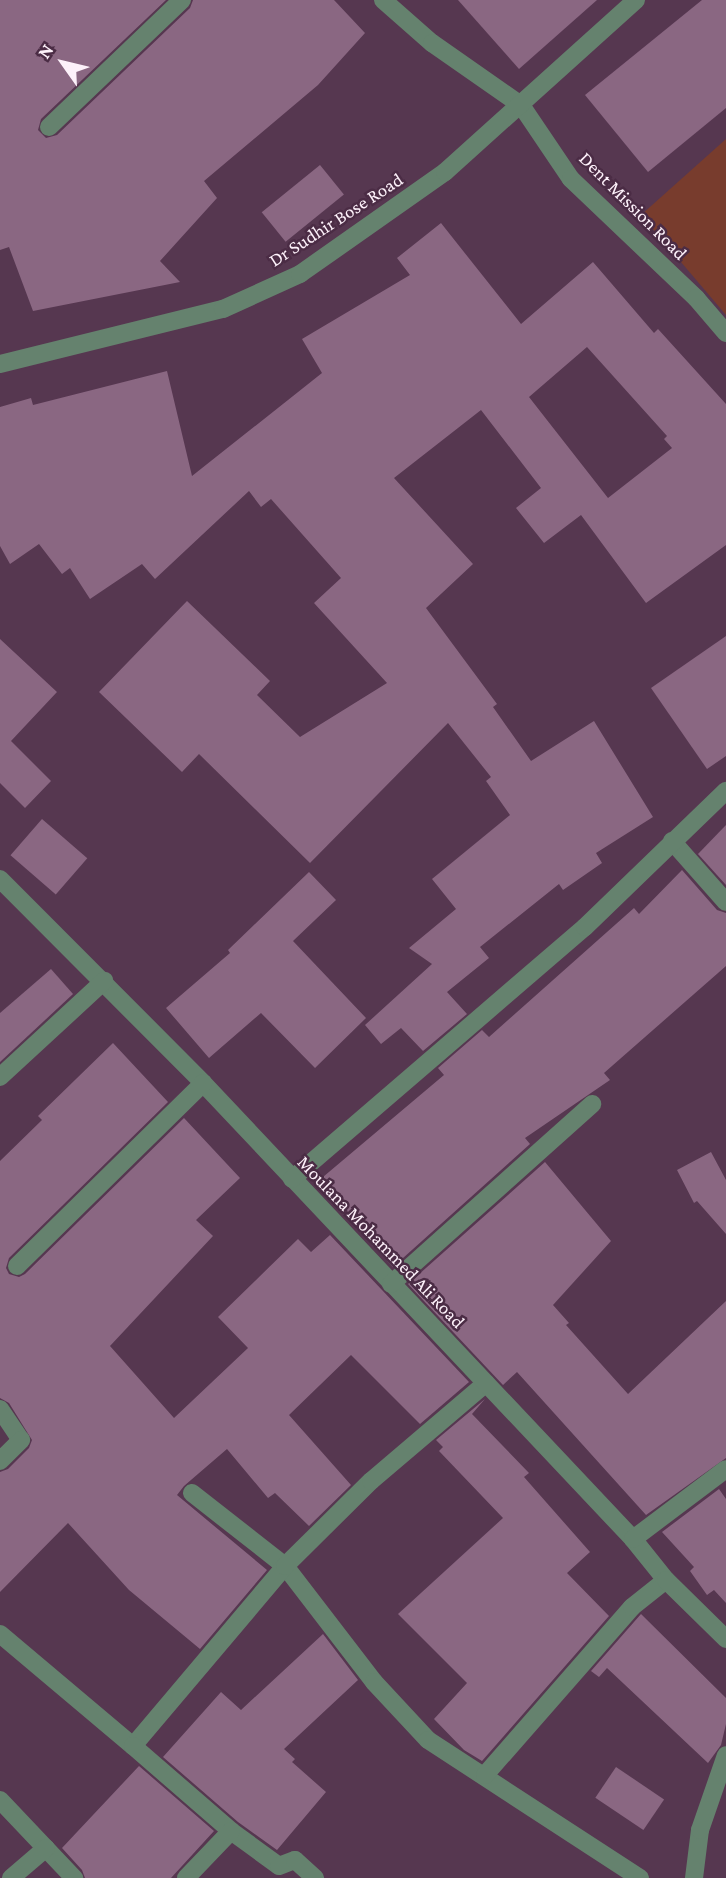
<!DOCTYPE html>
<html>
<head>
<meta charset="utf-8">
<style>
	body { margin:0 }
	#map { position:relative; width:726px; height:1878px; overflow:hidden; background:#563750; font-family:"Crimson Pro",serif }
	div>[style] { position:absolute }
	.green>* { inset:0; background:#783c2d }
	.building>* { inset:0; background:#8a6782; transform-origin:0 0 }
	.service>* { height:18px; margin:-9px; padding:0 9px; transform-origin:9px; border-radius:9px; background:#65826e }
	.minor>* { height:18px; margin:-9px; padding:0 9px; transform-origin:9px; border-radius:9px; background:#65826e }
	span { translate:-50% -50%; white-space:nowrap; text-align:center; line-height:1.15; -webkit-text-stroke:5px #4b2c45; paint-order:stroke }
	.street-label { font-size:19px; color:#fdf1fa }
	.north { position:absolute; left:28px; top:28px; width:70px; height:70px; -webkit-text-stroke:5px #4b2c45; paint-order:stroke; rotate:304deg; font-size:19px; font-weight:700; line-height:28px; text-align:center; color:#fdf1fa }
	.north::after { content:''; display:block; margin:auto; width:24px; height:32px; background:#fdf1fa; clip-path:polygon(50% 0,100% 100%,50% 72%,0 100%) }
</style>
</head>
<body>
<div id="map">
	<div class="green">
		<div style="clip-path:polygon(726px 139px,726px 315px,641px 215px)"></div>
	</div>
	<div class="building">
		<div style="clip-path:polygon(0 0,166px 0,41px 119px,38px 130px,46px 138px,57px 135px,190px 8px,193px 0,334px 0,365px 33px,318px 85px,204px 181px,217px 198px,160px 261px,180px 282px,33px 311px,9px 247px,0 250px)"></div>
		<div style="clip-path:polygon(458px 0,597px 0,519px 69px)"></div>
		<div style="clip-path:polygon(702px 0,726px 0,726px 108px,648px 172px,585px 95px)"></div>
		<div style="left:320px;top:165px;width:38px;height:75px;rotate:51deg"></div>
		<div style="clip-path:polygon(evenodd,441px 223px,521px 324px,593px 262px,654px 333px,658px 329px,726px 404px,726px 545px,646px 603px,581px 515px,544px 543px,516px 508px,541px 488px,481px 410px,394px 478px,473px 564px,426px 608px,497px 704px,493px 707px,531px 761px,594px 721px,653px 817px,596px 853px,602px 863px,563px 890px,559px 884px,480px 947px,489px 958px,447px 992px,467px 1014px,423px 1051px,401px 1028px,381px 1044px,365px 1025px,432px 964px,409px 948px,456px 909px,432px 879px,510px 815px,486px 781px,491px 777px,448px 723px,310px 863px,199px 754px,182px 772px,99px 692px,187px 601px,270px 681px,257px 695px,300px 737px,387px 683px,314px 603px,341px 578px,271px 499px,261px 507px,249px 491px,155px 579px,142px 564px,90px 599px,70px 568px,62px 574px,39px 544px,10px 564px,0 546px,0 407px,31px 398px,33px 405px,167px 371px,192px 476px,322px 373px,302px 339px,410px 275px,397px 258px,441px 223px,587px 347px,667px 436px,664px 439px,672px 448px,608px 498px,529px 397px,587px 347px)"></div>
		<div style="clip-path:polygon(726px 636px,726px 756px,707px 769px,651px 688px)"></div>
		<div style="clip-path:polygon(0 639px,57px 692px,11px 741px,51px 781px,25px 808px,0 783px)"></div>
		<div style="left:42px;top:819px;width:60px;height:48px;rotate:41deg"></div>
		<div style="clip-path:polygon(726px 825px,726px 885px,698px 854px)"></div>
		<div style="clip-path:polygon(682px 870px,717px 910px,726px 913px,726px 966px,604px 1073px,610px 1080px,525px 1138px,530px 1144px,393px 1267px,334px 1204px,340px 1198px,323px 1177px,444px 1075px,438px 1068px,482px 1030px,489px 1037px,634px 908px,639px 914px)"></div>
		<div style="clip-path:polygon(309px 872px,336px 900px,293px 941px,366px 1018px,315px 1068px,261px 1013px,209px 1058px,166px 1008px,230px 953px,228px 950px)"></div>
		<div style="clip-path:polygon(51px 969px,73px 994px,0 1062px,0 1013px)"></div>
		<div style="clip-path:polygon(113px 1043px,168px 1102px,9px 1258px,6px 1268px,9px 1274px,19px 1277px,25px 1274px,184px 1118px,240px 1178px,196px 1220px,213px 1236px,110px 1346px,174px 1418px,248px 1348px,218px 1317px,298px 1239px,311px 1252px,330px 1235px,469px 1382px,420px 1424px,351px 1355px,289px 1415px,351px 1485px,309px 1526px,275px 1493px,268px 1498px,227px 1449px,184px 1486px,177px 1495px,267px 1570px,200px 1649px,129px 1590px,68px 1523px,0 1592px,0 1472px,8px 1469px,29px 1448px,32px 1440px,9px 1403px,0 1398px,0 1161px,42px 1120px,38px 1116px)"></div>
		<div style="clip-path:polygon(711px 1152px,726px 1180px,726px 1234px,697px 1201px,694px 1203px,677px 1170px)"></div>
		<div style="clip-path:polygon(545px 1162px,611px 1241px,553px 1305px,569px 1323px,566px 1325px,628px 1394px,726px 1301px,726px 1458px,646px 1515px,517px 1372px,503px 1385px,408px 1284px)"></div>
		<div style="clip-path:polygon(485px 1399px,472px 1414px,529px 1473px,524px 1477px,590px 1552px,567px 1573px,609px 1616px,482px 1761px,464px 1750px,434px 1719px,467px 1683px,398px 1614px,503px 1518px,439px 1451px,443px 1447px,436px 1440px)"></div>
		<div style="clip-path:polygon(719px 1489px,726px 1499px,726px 1603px,714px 1590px,707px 1595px,690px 1571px,694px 1567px,662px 1532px)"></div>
		<div style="clip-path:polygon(641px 1614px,726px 1698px,726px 1724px,721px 1745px,708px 1763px,607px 1668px,599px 1677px,591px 1671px)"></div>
		<div style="clip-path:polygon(323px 1634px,358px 1680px,284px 1749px,295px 1759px,292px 1762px,326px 1792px,277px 1850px,238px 1822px,163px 1757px,221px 1692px,241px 1710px)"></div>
		<div style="clip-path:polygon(139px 1766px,214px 1831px,171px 1878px,85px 1878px,82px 1870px,62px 1848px)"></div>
		<div style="left:616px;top:1767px;width:58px;height:37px;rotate:34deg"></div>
	</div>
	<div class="service">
		<div style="left:49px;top:127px;width:184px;rotate:-43.7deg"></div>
		<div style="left:672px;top:841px;width:81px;rotate:48.5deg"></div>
		<div style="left:0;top:1409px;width:37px;rotate:56deg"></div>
		<div style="left:192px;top:1493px;width:118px;rotate:38.1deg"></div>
		<div style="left:285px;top:1566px;width:146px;rotate:52.5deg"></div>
		<div style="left:374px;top:1682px;width:79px;rotate:47deg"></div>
		<div style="left:428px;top:1740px;width:253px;rotate:33.1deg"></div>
		<div style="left:0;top:1634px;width:174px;rotate:40.1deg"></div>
		<div style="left:133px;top:1746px;width:236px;rotate:-49.8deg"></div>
		<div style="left:285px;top:1566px;width:121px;rotate:-44.7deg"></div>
		<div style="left:371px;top:1481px;width:151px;rotate:-40.4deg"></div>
		<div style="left:133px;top:1746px;width:130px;rotate:40.9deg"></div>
		<div style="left:231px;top:1831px;width:59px;rotate:36.1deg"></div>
		<div style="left:279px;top:1866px;width:17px;rotate:-21deg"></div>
		<div style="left:295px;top:1860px;width:27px;rotate:42deg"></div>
		<div style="left:485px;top:1775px;width:223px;rotate:-48.8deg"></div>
		<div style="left:632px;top:1607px;width:43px;rotate:-38.5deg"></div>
		<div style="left:0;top:1800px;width:108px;rotate:46.5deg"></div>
		<div style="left:11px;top:1878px;width:46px;rotate:-40.6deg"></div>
		<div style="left:186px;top:1878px;width:65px;rotate:-46.2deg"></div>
	</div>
	<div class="minor">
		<div style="left:383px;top:0;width:65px;rotate:41.3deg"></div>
		<div style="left:432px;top:43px;width:108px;rotate:34.9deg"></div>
		<div style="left:521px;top:105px;width:89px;rotate:56deg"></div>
		<div style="left:571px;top:179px;width:173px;rotate:43.6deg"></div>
		<div style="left:696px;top:298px;width:46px;rotate:49.4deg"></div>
		<div style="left:0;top:364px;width:230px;rotate:-13.9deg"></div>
		<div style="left:223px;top:309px;width:85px;rotate:-24.4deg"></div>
		<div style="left:300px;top:274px;width:177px;rotate:-35.1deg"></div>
		<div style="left:445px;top:172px;width:257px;rotate:-42deg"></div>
		<div style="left:0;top:879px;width:288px;rotate:45.1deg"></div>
		<div style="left:203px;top:1083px;width:627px;rotate:46.68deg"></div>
		<div style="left:633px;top:1539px;width:53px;rotate:51.2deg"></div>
		<div style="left:666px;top:1580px;width:84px;rotate:44.5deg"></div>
		<div style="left:0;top:1077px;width:142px;rotate:-42.7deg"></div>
		<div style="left:292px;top:1179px;width:386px;rotate:-40.7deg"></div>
		<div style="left:585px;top:927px;width:196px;rotate:-44deg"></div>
		<div style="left:17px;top:1266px;width:261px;rotate:-44.5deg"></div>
		<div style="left:391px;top:1284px;width:270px;rotate:-41.8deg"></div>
		<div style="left:0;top:1461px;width:30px;rotate:-45deg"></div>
		<div style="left:633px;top:1539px;width:116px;rotate:-37deg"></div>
		<div style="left:694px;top:1878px;width:48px;rotate:-82.9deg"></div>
		<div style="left:700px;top:1830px;width:79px;rotate:-70.9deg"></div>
	</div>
	<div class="street-label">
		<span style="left:633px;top:206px;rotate:45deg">Dent Mission Road</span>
		<span style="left:336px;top:220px;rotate:-33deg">Dr Sudhir Bose Road</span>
		<span style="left:381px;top:1242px;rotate:46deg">Moulana Mohammed Ali Road</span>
	</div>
	<div class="north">N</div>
</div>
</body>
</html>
